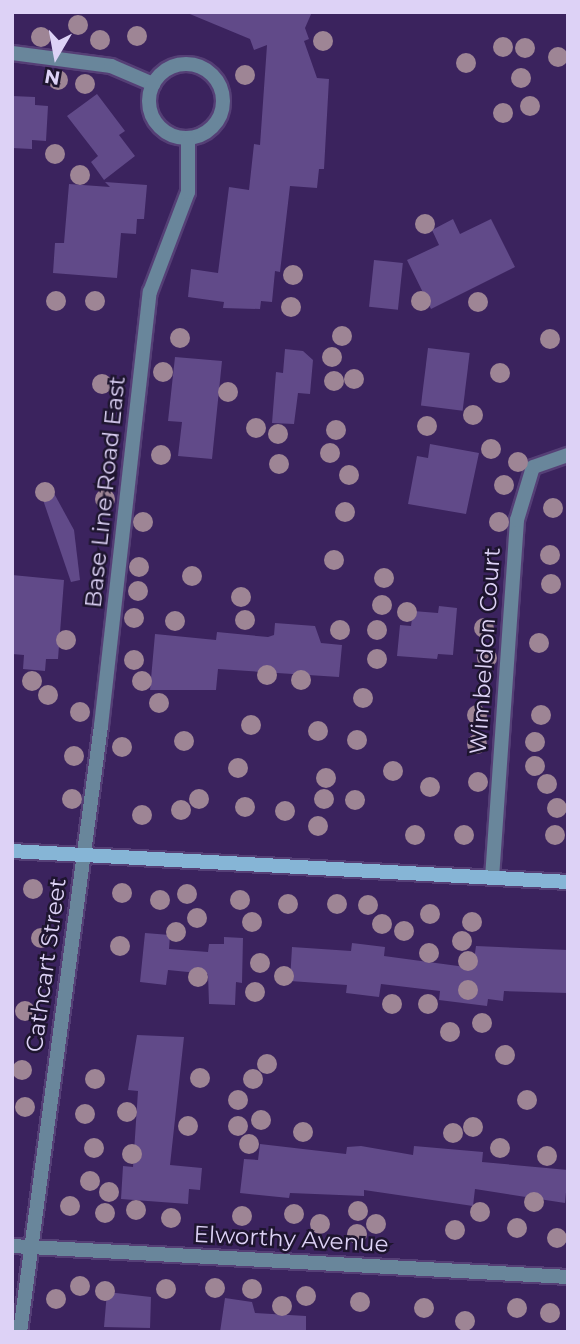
<!DOCTYPE html>
<html>
<head>
<meta charset="utf-8">
<style>
	body { margin:0 }
	#map { position:relative; width:580px; height:1344px; overflow:hidden; background:#3b235e; font-family:Montserrat,sans-serif }
	div>[style] { position:absolute }
	.building>* { inset:0; background:#614a89; transform-origin:0 0 }
	.roads { filter:drop-shadow(2px 0 #553f76) drop-shadow(-2px 0 #553f76) drop-shadow(0 2px #553f76) drop-shadow(0 -2px #553f76) }
	.street>* { height:14px; margin:-7px; padding:0 7px; transform-origin:7px; border-radius:7px; background:#69869b }
	.street>.ring { margin:-7px; padding:0; box-sizing:content-box; background:none; border:14px solid #69869b; border-radius:50% }
	.secondary>* { height:14px; margin:-7px; padding:0 7px; transform-origin:7px; border-radius:7px; background:#86b5d6 }
	.trees>* { width:20px; height:20px; margin:-10px; border-radius:50%; background:#9e8595 }
	span { translate:-50% -50%; white-space:nowrap; text-align:center; line-height:1.15; -webkit-text-stroke:5px #1e152f; paint-order:stroke }
	.street-label { font-size:23px; color:#ddd2f6 }
	.frame { position:absolute; inset:0; border:14px solid #ddd2f6; pointer-events:none }
	.north { position:absolute; left:21px; top:21px; width:70px; height:70px; -webkit-text-stroke:5px #1e152f; paint-order:stroke; rotate:190deg; font-size:19px; font-weight:700; line-height:28px; text-align:center; color:#ddd2f6 }
	.north::after { content:''; display:block; margin:auto; width:24px; height:32px; background:#ddd2f6; clip-path:polygon(50% 0,100% 100%,50% 72%,0 100%) }
</style>
</head>
<body>
<div id="map">
	<div class="building">
		<div style="clip-path:polygon(185px 12px,312px 12px,305px 28px,309px 39px,304px 41px,317px 78px,329px 79px,324px 169px,319px 169px,317px 188px,290px 186px,280px 272px,275px 271px,272px 302px,261px 301px,260px 309px,223px 308px,224px 302px,188px 297px,191px 269px,218px 273px,229px 187px,249px 190px,254px 144px,260px 145px,267px 45px,254px 50px,250px 39px)"></div>
		<div style="clip-path:polygon(97px 94px,125px 131px,119px 135px,135px 156px,104px 180px,91px 162px,98px 156px,67px 116px)"></div>
		<div style="clip-path:polygon(12px 96px,35px 97px,35px 105px,48px 106px,46px 141px,32px 140px,32px 149px,12px 148px)"></div>
		<div style="clip-path:polygon(105px 182px,147px 185px,144px 219px,137px 219px,136px 234px,121px 233px,117px 278px,53px 273px,55px 243px,64px 243px,69px 184px,110px 187px)"></div>
		<div style="clip-path:polygon(453px 219px,460px 234px,491px 219px,515px 267px,431px 309px,407px 260px,439px 245px,432px 230px)"></div>
		<div style="left:374px;top:260px;width:29px;height:47px;rotate:6deg"></div>
		<div style="left:428px;top:348px;width:42px;height:58px;rotate:7deg"></div>
		<div style="clip-path:polygon(285px 349px,303px 351px,313px 360px,310px 394px,298px 393px,294px 424px,272px 423px,276px 372px,283px 373px)"></div>
		<div style="clip-path:polygon(175px 357px,222px 361px,212px 459px,178px 456px,182px 422px,168px 421px)"></div>
		<div style="clip-path:polygon(430px 444px,479px 453px,466px 514px,408px 504px,417px 456px,428px 458px)"></div>
		<div style="clip-path:polygon(50px 486px,74px 530px,80px 580px,71px 582px,40px 491px)"></div>
		<div style="clip-path:polygon(12px 575px,64px 580px,58px 659px,46px 659px,45px 671px,23px 669px,24px 655px,12px 654px)"></div>
		<div style="clip-path:polygon(439px 606px,457px 608px,453px 655px,438px 654px,437px 659px,397px 656px,400px 625px,411px 626px,413px 611px,438px 613px)"></div>
		<div style="clip-path:polygon(275px 623px,315px 626px,321px 643px,342px 645px,339px 677px,218px 669px,216px 690px,150px 690px,155px 634px,216px 640px,217px 632px,268px 637px,274px 635px)"></div>
		<div style="clip-path:polygon(145px 933px,170px 935px,169px 949px,208px 952px,209px 944px,224px 944px,224px 937px,243px 938px,242px 983px,236px 982px,235px 1005px,209px 1004px,208px 974px,168px 970px,166px 985px,140px 982px)"></div>
		<div style="clip-path:polygon(352px 943px,385px 947px,384px 956px,473px 968px,476px 946px,568px 950px,568px 993px,504px 991px,503px 1001px,488px 999px,487px 1006px,439px 1000px,440px 991px,381px 984px,379px 997px,346px 993px,347px 985px,290px 981px,292px 947px,351px 951px)"></div>
		<div style="clip-path:polygon(137px 1035px,184px 1037px,170px 1165px,202px 1168px,200px 1190px,189px 1189px,188px 1204px,121px 1199px,123px 1166px,133px 1167px,138px 1091px,128px 1090px)"></div>
		<div style="clip-path:polygon(260px 1144px,346px 1154px,347px 1147px,361px 1146px,413px 1155px,414px 1146px,483px 1152px,482px 1162px,568px 1170px,565px 1203px,475px 1189px,473px 1206px,364px 1190px,364px 1196px,290px 1193px,289px 1198px,240px 1193px,244px 1159px,258px 1160px)"></div>
		<div style="clip-path:polygon(107px 1292px,151px 1297px,150px 1328px,104px 1327px)"></div>
		<div style="clip-path:polygon(225px 1298px,252px 1302px,255px 1313px,306px 1316px,306px 1332px,220px 1332px)"></div>
	</div>
	<div class="roads">
		<div class="street">
			<div style="left:12px;top:53px;width:100px;rotate:7.5deg"></div>
			<div style="left:111px;top:66px;width:46px;rotate:23.2deg"></div>
			<div class="ring" style="left:149px;top:64px;width:60px;height:60px"></div>
			<div style="left:492px;top:878px;width:359px;rotate:-86deg"></div>
			<div style="left:517px;top:520px;width:55px;rotate:-73.2deg"></div>
			<div style="left:533px;top:467px;width:37px;rotate:-19deg"></div>
			<div style="left:12px;top:1246px;width:557px;rotate:3.19deg"></div>
			<div style="left:20px;top:1332px;width:611px;rotate:-82.39deg"></div>
			<div style="left:101px;top:726px;width:437px;rotate:-83.6deg"></div>
			<div style="left:150px;top:292px;width:107px;rotate:-69.2deg"></div>
			<div style="left:188px;top:192px;width:53px;rotate:-90deg"></div>
		</div>
		<div class="secondary">
			<div style="left:12px;top:851px;width:557px;rotate:3.19deg"></div>
		</div>
	</div>
	<div class="trees">
		<div style="left:78px;top:25px"></div>
		<div style="left:137px;top:36px"></div>
		<div style="left:41px;top:37px"></div>
		<div style="left:100px;top:40px"></div>
		<div style="left:323px;top:41px"></div>
		<div style="left:503px;top:47px"></div>
		<div style="left:525px;top:48px"></div>
		<div style="left:558px;top:57px"></div>
		<div style="left:466px;top:63px"></div>
		<div style="left:245px;top:75px"></div>
		<div style="left:521px;top:78px"></div>
		<div style="left:58px;top:80px"></div>
		<div style="left:85px;top:84px"></div>
		<div style="left:530px;top:106px"></div>
		<div style="left:503px;top:113px"></div>
		<div style="left:55px;top:154px"></div>
		<div style="left:80px;top:175px"></div>
		<div style="left:425px;top:224px"></div>
		<div style="left:293px;top:275px"></div>
		<div style="left:56px;top:301px"></div>
		<div style="left:95px;top:301px"></div>
		<div style="left:421px;top:301px"></div>
		<div style="left:478px;top:302px"></div>
		<div style="left:291px;top:307px"></div>
		<div style="left:342px;top:336px"></div>
		<div style="left:180px;top:338px"></div>
		<div style="left:550px;top:339px"></div>
		<div style="left:332px;top:357px"></div>
		<div style="left:163px;top:372px"></div>
		<div style="left:500px;top:373px"></div>
		<div style="left:354px;top:379px"></div>
		<div style="left:334px;top:381px"></div>
		<div style="left:102px;top:384px"></div>
		<div style="left:228px;top:392px"></div>
		<div style="left:473px;top:415px"></div>
		<div style="left:427px;top:426px"></div>
		<div style="left:256px;top:428px"></div>
		<div style="left:336px;top:430px"></div>
		<div style="left:278px;top:434px"></div>
		<div style="left:491px;top:449px"></div>
		<div style="left:330px;top:453px"></div>
		<div style="left:161px;top:455px"></div>
		<div style="left:518px;top:462px"></div>
		<div style="left:279px;top:464px"></div>
		<div style="left:349px;top:475px"></div>
		<div style="left:504px;top:485px"></div>
		<div style="left:45px;top:492px"></div>
		<div style="left:105px;top:499px"></div>
		<div style="left:553px;top:508px"></div>
		<div style="left:345px;top:512px"></div>
		<div style="left:143px;top:522px"></div>
		<div style="left:499px;top:522px"></div>
		<div style="left:550px;top:555px"></div>
		<div style="left:334px;top:560px"></div>
		<div style="left:139px;top:567px"></div>
		<div style="left:192px;top:576px"></div>
		<div style="left:384px;top:578px"></div>
		<div style="left:551px;top:584px"></div>
		<div style="left:138px;top:591px"></div>
		<div style="left:241px;top:597px"></div>
		<div style="left:382px;top:605px"></div>
		<div style="left:407px;top:612px"></div>
		<div style="left:134px;top:618px"></div>
		<div style="left:245px;top:620px"></div>
		<div style="left:175px;top:621px"></div>
		<div style="left:484px;top:628px"></div>
		<div style="left:340px;top:630px"></div>
		<div style="left:377px;top:630px"></div>
		<div style="left:66px;top:640px"></div>
		<div style="left:539px;top:643px"></div>
		<div style="left:487px;top:658px"></div>
		<div style="left:377px;top:659px"></div>
		<div style="left:134px;top:660px"></div>
		<div style="left:267px;top:675px"></div>
		<div style="left:301px;top:680px"></div>
		<div style="left:32px;top:681px"></div>
		<div style="left:142px;top:681px"></div>
		<div style="left:48px;top:695px"></div>
		<div style="left:363px;top:698px"></div>
		<div style="left:159px;top:703px"></div>
		<div style="left:80px;top:712px"></div>
		<div style="left:477px;top:715px"></div>
		<div style="left:541px;top:715px"></div>
		<div style="left:251px;top:725px"></div>
		<div style="left:318px;top:731px"></div>
		<div style="left:357px;top:740px"></div>
		<div style="left:184px;top:741px"></div>
		<div style="left:535px;top:742px"></div>
		<div style="left:477px;top:744px"></div>
		<div style="left:122px;top:747px"></div>
		<div style="left:74px;top:756px"></div>
		<div style="left:535px;top:766px"></div>
		<div style="left:238px;top:768px"></div>
		<div style="left:393px;top:771px"></div>
		<div style="left:326px;top:778px"></div>
		<div style="left:478px;top:782px"></div>
		<div style="left:547px;top:784px"></div>
		<div style="left:430px;top:787px"></div>
		<div style="left:72px;top:799px"></div>
		<div style="left:199px;top:799px"></div>
		<div style="left:324px;top:799px"></div>
		<div style="left:355px;top:800px"></div>
		<div style="left:245px;top:807px"></div>
		<div style="left:557px;top:808px"></div>
		<div style="left:181px;top:810px"></div>
		<div style="left:285px;top:811px"></div>
		<div style="left:142px;top:815px"></div>
		<div style="left:318px;top:826px"></div>
		<div style="left:415px;top:835px"></div>
		<div style="left:464px;top:835px"></div>
		<div style="left:555px;top:835px"></div>
		<div style="left:33px;top:889px"></div>
		<div style="left:122px;top:893px"></div>
		<div style="left:187px;top:894px"></div>
		<div style="left:160px;top:900px"></div>
		<div style="left:240px;top:900px"></div>
		<div style="left:288px;top:904px"></div>
		<div style="left:337px;top:904px"></div>
		<div style="left:368px;top:905px"></div>
		<div style="left:430px;top:914px"></div>
		<div style="left:197px;top:918px"></div>
		<div style="left:252px;top:922px"></div>
		<div style="left:472px;top:922px"></div>
		<div style="left:382px;top:924px"></div>
		<div style="left:404px;top:931px"></div>
		<div style="left:176px;top:932px"></div>
		<div style="left:41px;top:938px"></div>
		<div style="left:462px;top:941px"></div>
		<div style="left:120px;top:946px"></div>
		<div style="left:429px;top:953px"></div>
		<div style="left:468px;top:961px"></div>
		<div style="left:260px;top:963px"></div>
		<div style="left:284px;top:976px"></div>
		<div style="left:198px;top:977px"></div>
		<div style="left:468px;top:990px"></div>
		<div style="left:255px;top:992px"></div>
		<div style="left:392px;top:1004px"></div>
		<div style="left:428px;top:1004px"></div>
		<div style="left:25px;top:1011px"></div>
		<div style="left:482px;top:1023px"></div>
		<div style="left:450px;top:1032px"></div>
		<div style="left:505px;top:1055px"></div>
		<div style="left:267px;top:1064px"></div>
		<div style="left:22px;top:1070px"></div>
		<div style="left:200px;top:1078px"></div>
		<div style="left:95px;top:1079px"></div>
		<div style="left:253px;top:1079px"></div>
		<div style="left:238px;top:1100px"></div>
		<div style="left:527px;top:1100px"></div>
		<div style="left:25px;top:1107px"></div>
		<div style="left:127px;top:1112px"></div>
		<div style="left:85px;top:1114px"></div>
		<div style="left:261px;top:1120px"></div>
		<div style="left:188px;top:1126px"></div>
		<div style="left:238px;top:1126px"></div>
		<div style="left:473px;top:1127px"></div>
		<div style="left:303px;top:1132px"></div>
		<div style="left:453px;top:1133px"></div>
		<div style="left:249px;top:1144px"></div>
		<div style="left:94px;top:1148px"></div>
		<div style="left:500px;top:1148px"></div>
		<div style="left:132px;top:1154px"></div>
		<div style="left:547px;top:1156px"></div>
		<div style="left:90px;top:1181px"></div>
		<div style="left:109px;top:1192px"></div>
		<div style="left:534px;top:1202px"></div>
		<div style="left:70px;top:1206px"></div>
		<div style="left:136px;top:1210px"></div>
		<div style="left:358px;top:1211px"></div>
		<div style="left:480px;top:1212px"></div>
		<div style="left:105px;top:1213px"></div>
		<div style="left:294px;top:1214px"></div>
		<div style="left:242px;top:1216px"></div>
		<div style="left:171px;top:1218px"></div>
		<div style="left:320px;top:1224px"></div>
		<div style="left:376px;top:1224px"></div>
		<div style="left:517px;top:1228px"></div>
		<div style="left:455px;top:1230px"></div>
		<div style="left:357px;top:1234px"></div>
		<div style="left:557px;top:1238px"></div>
		<div style="left:80px;top:1286px"></div>
		<div style="left:215px;top:1288px"></div>
		<div style="left:166px;top:1289px"></div>
		<div style="left:252px;top:1289px"></div>
		<div style="left:105px;top:1291px"></div>
		<div style="left:306px;top:1296px"></div>
		<div style="left:56px;top:1299px"></div>
		<div style="left:360px;top:1302px"></div>
		<div style="left:282px;top:1306px"></div>
		<div style="left:424px;top:1308px"></div>
		<div style="left:517px;top:1308px"></div>
		<div style="left:550px;top:1313px"></div>
		<div style="left:465px;top:1321px"></div>
	</div>
	<div class="street-label">
		<span style="left:105px;top:492px;rotate:-84deg">Base Line Road East</span>
		<span style="left:485px;top:651px;rotate:-86deg">Wimbeldon Court</span>
		<span style="left:46px;top:965px;rotate:-82deg">Cathcart Street</span>
		<span style="left:291px;top:1239px;rotate:3deg">Elworthy Avenue</span>
	</div>
	<div class="frame"></div>
	<div class="north">N</div>
</div>
</body>
</html>
